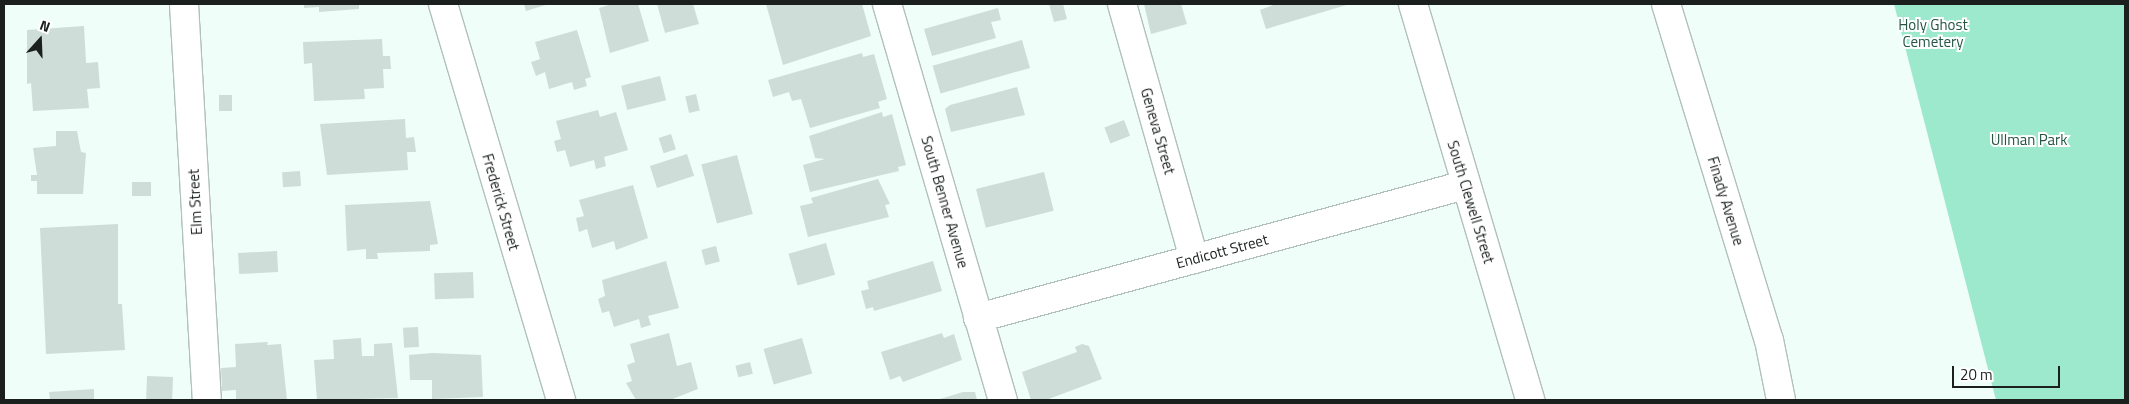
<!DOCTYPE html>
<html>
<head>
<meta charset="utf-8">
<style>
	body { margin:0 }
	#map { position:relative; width:2129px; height:404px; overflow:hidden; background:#effef8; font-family:"Titillium Web",sans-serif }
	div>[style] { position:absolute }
	.green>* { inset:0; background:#9ce9ce }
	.building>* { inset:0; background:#cfddd8; transform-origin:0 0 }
	.roads { filter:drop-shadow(1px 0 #b1c0ba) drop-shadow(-1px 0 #b1c0ba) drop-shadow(0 1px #b1c0ba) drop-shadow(0 -1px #b1c0ba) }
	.minor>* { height:28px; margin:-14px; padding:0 14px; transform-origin:14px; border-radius:14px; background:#fff }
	span { translate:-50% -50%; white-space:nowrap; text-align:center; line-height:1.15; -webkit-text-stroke:4px #fff; paint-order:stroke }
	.park-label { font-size:15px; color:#245545 }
	.street-label { font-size:15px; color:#1b201e }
	.frame { position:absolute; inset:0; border:5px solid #1b201e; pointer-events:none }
	.north { position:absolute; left:15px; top:15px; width:50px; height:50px; -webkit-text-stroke:4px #fff; paint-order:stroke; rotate:20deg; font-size:14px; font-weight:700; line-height:20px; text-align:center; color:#1b201e }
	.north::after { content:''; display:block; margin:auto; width:18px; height:22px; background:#1b201e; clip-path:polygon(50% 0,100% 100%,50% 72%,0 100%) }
	.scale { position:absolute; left:1952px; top:366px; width:108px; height:22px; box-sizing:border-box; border:2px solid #1b201e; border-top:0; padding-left:6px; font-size:15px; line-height:18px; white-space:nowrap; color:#1b201e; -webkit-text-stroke:4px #fff; paint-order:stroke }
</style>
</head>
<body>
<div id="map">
	<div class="green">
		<div style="clip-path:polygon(1894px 4px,2125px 4px,2125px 400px,1996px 400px)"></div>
	</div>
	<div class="building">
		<div style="clip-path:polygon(304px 4px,359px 4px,359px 9px,319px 12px,319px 7px,304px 8px)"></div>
		<div style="clip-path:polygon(524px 4px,549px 4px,526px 11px)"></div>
		<div style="clip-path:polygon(612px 4px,638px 4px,649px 41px,610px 53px,599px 8px)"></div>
		<div style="clip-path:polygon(657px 4px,693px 4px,699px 24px,665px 33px)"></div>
		<div style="clip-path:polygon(766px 4px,862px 4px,871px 36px,783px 65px)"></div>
		<div style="clip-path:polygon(1049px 4px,1063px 4px,1067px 19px,1054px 22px)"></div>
		<div style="clip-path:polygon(1144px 4px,1181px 4px,1187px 24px,1151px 34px)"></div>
		<div style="clip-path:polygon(1276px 4px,1350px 4px,1266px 29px,1260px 10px)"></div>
		<div style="clip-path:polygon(998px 8px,1001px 20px,991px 22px,996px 38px,932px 56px,924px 29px)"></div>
		<div style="clip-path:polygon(84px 26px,86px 63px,98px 62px,100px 88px,87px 89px,89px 108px,33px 111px,31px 83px,27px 84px,27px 30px)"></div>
		<div style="clip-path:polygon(577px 30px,591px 77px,585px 79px,587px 86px,574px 90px,572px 82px,549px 89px,545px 72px,536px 76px,531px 62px,540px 59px,535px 42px)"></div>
		<div style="clip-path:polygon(382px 39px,383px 56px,390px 56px,391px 69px,383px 69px,384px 88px,364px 89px,365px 99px,314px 101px,312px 63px,304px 64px,303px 42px)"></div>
		<div style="left:1022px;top:40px;width:29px;height:93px;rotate:74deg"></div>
		<div style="clip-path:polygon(862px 53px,863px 57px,874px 54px,887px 99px,878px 102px,880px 108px,810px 128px,801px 99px,792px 101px,789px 92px,773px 97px,768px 80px)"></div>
		<div style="left:660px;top:76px;width:25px;height:40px;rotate:76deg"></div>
		<div style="clip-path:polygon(1017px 87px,1025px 115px,951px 132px,945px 109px,950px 105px)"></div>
		<div style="left:696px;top:94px;width:17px;height:11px;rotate:77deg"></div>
		<div style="left:219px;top:95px;width:13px;height:16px"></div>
		<div style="clip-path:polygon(598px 110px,600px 117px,616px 112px,628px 150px,604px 157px,606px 166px,596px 169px,594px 160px,570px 167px,565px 150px,557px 152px,554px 141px,561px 139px,556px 121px)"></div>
		<div style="clip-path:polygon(882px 112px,883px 117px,892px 114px,906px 165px,898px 167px,899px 171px,810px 192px,803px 165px,825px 159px,815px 158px,809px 136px)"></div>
		<div style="clip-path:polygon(405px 119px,406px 138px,414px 137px,416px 152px,407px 152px,408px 170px,327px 175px,320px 124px)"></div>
		<div style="left:1124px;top:120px;width:17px;height:21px;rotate:69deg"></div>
		<div style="clip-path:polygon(56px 131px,77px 131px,81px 152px,86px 153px,83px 194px,37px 194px,37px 181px,31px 181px,31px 175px,37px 175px,33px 148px,56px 146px)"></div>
		<div style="left:671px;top:134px;width:16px;height:13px;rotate:72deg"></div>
		<div style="left:687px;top:154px;width:23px;height:39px;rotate:72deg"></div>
		<div style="left:737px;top:155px;width:61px;height:37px;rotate:75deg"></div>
		<div style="left:300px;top:171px;width:15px;height:18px;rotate:86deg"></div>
		<div style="left:1044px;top:172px;width:40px;height:70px;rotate:76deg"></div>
		<div style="clip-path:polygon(878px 179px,890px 204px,885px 205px,889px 217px,808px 237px,800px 206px,813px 203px,811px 198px)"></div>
		<div style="left:132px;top:182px;width:19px;height:14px"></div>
		<div style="clip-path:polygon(633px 185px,648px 238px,616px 250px,614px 241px,592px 248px,587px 229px,579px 232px,576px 218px,584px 216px,579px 200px)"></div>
		<div style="clip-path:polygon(430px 201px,438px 244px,430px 245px,430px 251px,377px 253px,378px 259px,366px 259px,366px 249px,347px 251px,345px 205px)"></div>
		<div style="clip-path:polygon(118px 224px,118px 304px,122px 304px,125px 350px,46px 354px,40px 228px)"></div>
		<div style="left:826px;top:243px;width:33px;height:39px;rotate:74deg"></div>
		<div style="left:716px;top:246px;width:16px;height:15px;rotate:76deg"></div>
		<div style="left:277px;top:251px;width:21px;height:39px;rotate:87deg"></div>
		<div style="clip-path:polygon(666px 261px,679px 308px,648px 316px,651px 325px,641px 328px,639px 319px,614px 327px,609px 311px,602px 313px,598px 299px,605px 296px,602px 280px)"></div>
		<div style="clip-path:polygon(933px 261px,942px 291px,874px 311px,873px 307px,866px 309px,861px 291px,869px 289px,867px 281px)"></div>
		<div style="left:473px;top:272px;width:26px;height:39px;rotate:88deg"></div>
		<div style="left:418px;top:327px;width:20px;height:15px;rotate:87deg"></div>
		<div style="clip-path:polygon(669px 333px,677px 366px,691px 362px,698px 389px,670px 400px,636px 400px,626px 383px,632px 381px,627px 365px,635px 362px,630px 344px)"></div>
		<div style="clip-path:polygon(942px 333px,944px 338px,954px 334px,962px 360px,903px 382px,900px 376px,890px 380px,881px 352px)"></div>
		<div style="clip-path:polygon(361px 338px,362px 356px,374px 356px,374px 344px,392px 343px,398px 398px,317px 400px,314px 360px,334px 359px,333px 340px)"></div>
		<div style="left:802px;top:338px;width:37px;height:40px;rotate:74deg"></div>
		<div style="clip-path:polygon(268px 342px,267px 345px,281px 344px,287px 400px,236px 400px,236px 390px,222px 391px,221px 368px,236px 367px,235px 344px)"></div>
		<div style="clip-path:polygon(1082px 344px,1089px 346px,1102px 379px,1046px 400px,1031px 400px,1022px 372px,1077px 352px,1075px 347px)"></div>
		<div style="clip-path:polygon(432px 353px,481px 355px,483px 397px,432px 399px,432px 380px,410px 380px,409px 355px)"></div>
		<div style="left:750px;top:362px;width:12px;height:15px;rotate:76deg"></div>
		<div style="left:147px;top:376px;width:26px;height:24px;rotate:2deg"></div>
		<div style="clip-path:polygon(94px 389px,94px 400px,50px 400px,49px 392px)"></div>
		<div style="clip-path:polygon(963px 392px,975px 392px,977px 400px,937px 400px)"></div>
	</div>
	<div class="roads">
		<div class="minor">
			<div style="left:184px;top:4px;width:397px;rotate:86.7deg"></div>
			<div style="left:443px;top:4px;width:413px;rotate:73.4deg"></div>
			<div style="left:887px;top:4px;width:413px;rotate:73.7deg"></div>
			<div style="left:1122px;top:4px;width:265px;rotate:74.2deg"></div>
			<div style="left:1413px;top:4px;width:413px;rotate:73.5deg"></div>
			<div style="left:1666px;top:4px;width:351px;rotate:73deg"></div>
			<div style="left:1769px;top:340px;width:61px;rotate:78.7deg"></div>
			<div style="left:978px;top:318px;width:505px;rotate:-15.28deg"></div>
		</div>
	</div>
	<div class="park-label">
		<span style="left:1933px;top:33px">Holy Ghost<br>Cemetery</span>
		<span style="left:2029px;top:140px">Ullman Park</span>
	</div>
	<div class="street-label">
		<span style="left:1158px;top:131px;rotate:74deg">Geneva Street</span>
		<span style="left:1726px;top:201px;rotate:73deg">Finady Avenue</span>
		<span style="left:195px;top:202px;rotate:-93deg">Elm Street</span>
		<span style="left:501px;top:202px;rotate:74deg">Frederick Street</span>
		<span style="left:945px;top:202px;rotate:74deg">South Benner Avenue</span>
		<span style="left:1471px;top:202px;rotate:73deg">South Clewell Street</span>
		<span style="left:1222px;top:251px;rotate:-15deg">Endicott Street</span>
	</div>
	<div class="frame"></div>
	<div class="north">N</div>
	<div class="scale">20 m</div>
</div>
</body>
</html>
